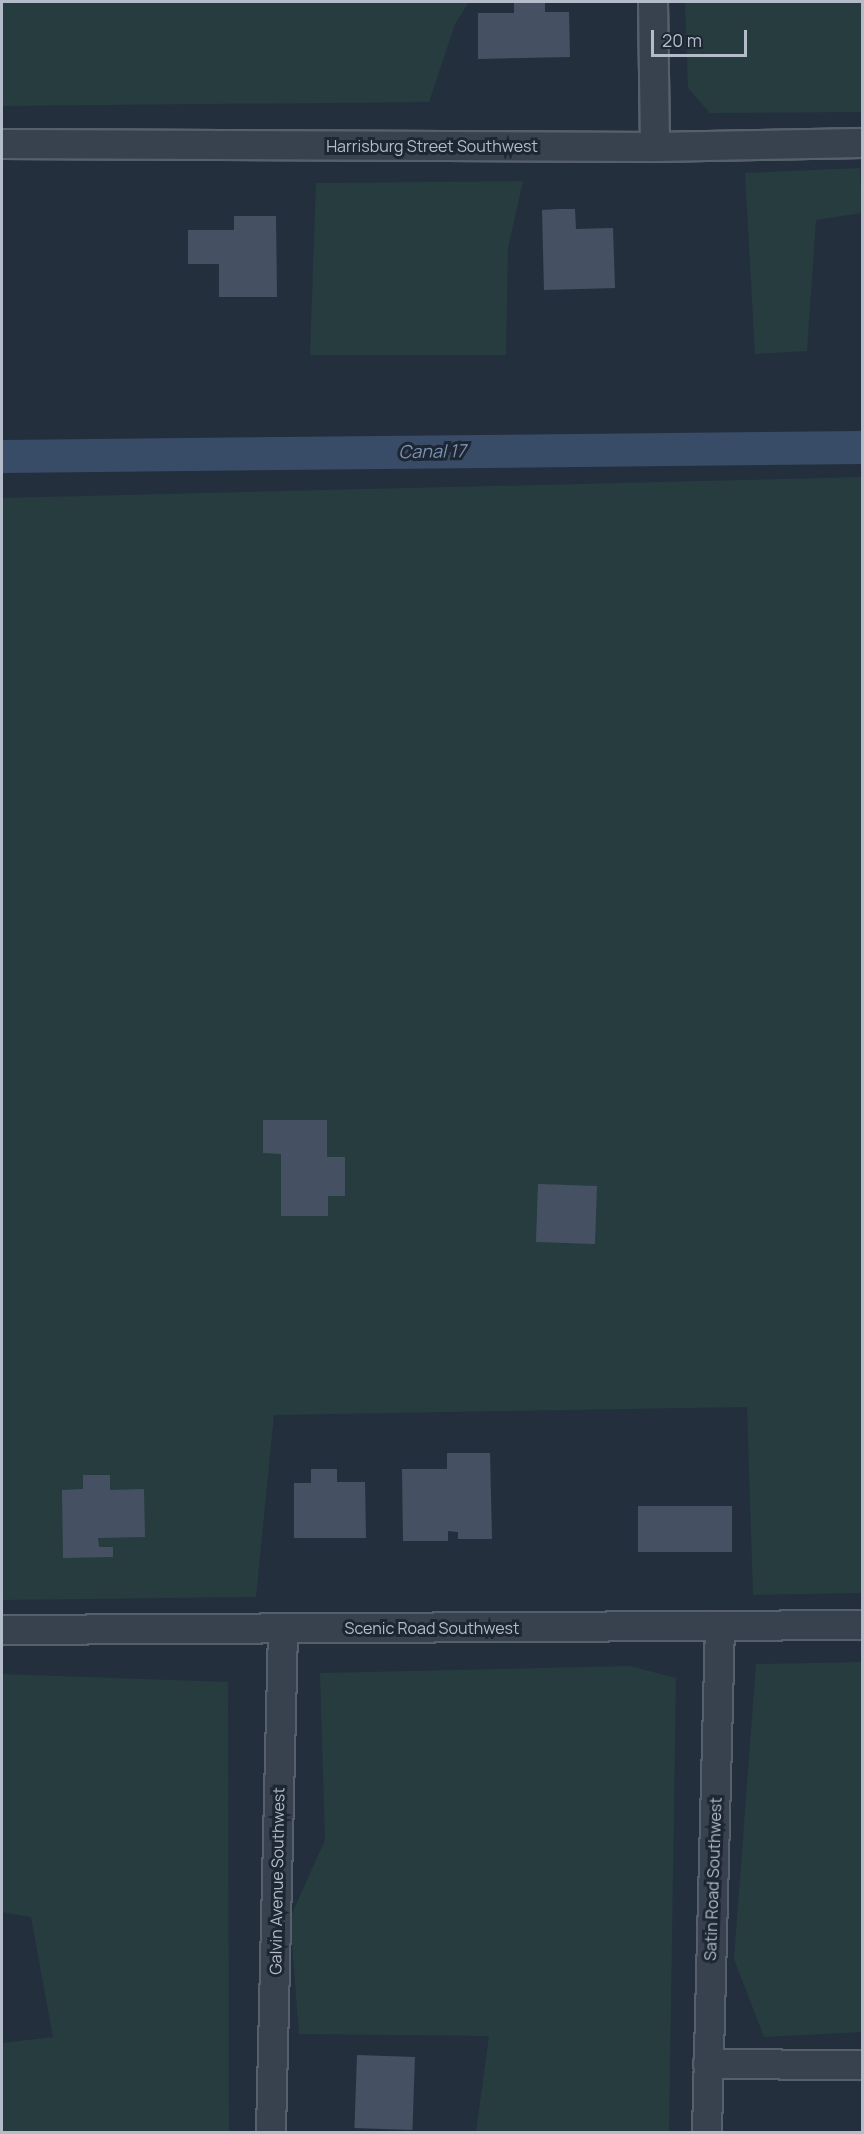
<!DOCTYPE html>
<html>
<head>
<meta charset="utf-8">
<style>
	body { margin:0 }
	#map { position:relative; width:864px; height:2134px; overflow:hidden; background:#242f3e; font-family:Manrope,sans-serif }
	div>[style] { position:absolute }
	.green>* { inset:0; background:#263c3f }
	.canal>* { height:33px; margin:-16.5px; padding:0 16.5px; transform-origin:16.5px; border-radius:16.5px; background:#394c67 }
	.building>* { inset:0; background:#455162; transform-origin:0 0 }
	.roads { filter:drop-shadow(2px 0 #565f6c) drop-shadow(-2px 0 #565f6c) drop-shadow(0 2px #565f6c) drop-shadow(0 -2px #565f6c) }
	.minor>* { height:28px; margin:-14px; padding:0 14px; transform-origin:14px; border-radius:14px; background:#38414e }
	span { translate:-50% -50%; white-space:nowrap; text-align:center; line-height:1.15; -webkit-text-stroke:6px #1d2633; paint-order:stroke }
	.street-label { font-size:16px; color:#b4bcc9 }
	.water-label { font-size:18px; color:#7c92b1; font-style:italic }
	.frame { position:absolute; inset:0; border:3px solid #b4bcc9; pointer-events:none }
	.scale { position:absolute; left:651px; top:30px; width:96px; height:27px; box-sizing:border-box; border:3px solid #b4bcc9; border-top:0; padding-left:8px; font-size:18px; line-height:21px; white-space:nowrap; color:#b4bcc9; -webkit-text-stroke:4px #1d2633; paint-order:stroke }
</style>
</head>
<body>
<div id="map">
	<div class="green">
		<div style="clip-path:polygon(2px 2px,469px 2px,455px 24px,429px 102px,2px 106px)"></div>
		<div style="clip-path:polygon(685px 2px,862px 2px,862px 112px,710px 113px,688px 88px)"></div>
		<div style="clip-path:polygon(860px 168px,862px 213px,816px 220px,807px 351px,755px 354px,745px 173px)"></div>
		<div style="clip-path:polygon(523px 181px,508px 248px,506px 355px,310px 355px,316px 183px)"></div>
		<div style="clip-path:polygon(862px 477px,862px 1593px,753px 1595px,747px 1407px,274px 1415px,256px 1597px,2px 1600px,2px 498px)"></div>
		<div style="clip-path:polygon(862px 1662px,862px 2032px,764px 2037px,734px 1959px,756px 1664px)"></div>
		<div style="clip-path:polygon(630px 1666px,676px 1678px,669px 2132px,476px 2132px,489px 2036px,299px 2034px,290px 1918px,325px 1840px,320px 1673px)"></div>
		<div style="clip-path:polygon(2px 1674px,228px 1682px,229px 2132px,2px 2132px,2px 2043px,53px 2037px,31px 1917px,2px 1912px)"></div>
	</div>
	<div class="canal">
		<div style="left:2px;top:456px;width:860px;rotate:-0.6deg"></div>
	</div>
	<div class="building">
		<div style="clip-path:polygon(514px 2px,545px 2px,545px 12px,569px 12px,570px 57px,478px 59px,478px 13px,514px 13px)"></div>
		<div style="clip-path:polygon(559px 209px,575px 209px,576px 229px,613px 228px,615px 288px,544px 290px,542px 210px)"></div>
		<div style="clip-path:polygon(234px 216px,276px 216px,277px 297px,219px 297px,219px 264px,188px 264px,188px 230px,234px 230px)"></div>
		<div style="clip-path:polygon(263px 1120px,327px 1120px,327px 1157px,345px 1157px,345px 1196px,328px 1196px,328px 1216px,281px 1216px,281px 1154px,263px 1153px)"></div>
		<div style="left:538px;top:1184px;width:59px;height:58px;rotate:2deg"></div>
		<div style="clip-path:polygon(447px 1453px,490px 1453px,492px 1539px,458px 1539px,458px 1532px,448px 1531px,448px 1541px,403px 1541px,402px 1469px,447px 1469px)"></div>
		<div style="clip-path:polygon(311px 1469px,337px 1469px,337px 1482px,365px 1482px,366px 1538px,294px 1538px,294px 1483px,311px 1483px)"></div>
		<div style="clip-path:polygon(83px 1475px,110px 1475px,110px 1490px,144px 1489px,145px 1537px,98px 1538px,99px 1547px,113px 1547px,113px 1557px,63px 1558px,62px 1490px,83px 1489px)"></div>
		<div style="left:732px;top:1506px;width:46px;height:94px;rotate:90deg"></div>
		<div style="left:357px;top:2055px;width:58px;height:73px;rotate:2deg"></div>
	</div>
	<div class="roads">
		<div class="minor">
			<div style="left:653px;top:2px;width:145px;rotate:89.2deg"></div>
			<div style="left:2px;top:144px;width:653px;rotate:0.26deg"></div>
			<div style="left:655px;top:147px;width:207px;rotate:-1.1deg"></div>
			<div style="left:2px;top:1630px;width:860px;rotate:-0.33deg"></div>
			<div style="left:708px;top:2064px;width:154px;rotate:0.4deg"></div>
			<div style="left:271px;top:2132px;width:503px;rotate:-88.63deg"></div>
			<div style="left:707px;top:2132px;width:506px;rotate:-88.53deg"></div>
		</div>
	</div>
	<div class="street-label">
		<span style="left:432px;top:146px">Harrisburg Street Southwest</span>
		<span style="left:432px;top:1628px">Scenic Road Southwest</span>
		<span style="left:713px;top:1879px;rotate:-88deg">Satin Road Southwest</span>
		<span style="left:277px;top:1881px;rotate:-89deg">Galvin Avenue Southwest</span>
	</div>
	<div class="water-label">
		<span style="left:432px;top:451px;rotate:-1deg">Canal 17</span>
	</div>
	<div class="frame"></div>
	<div class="scale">20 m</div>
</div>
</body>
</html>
